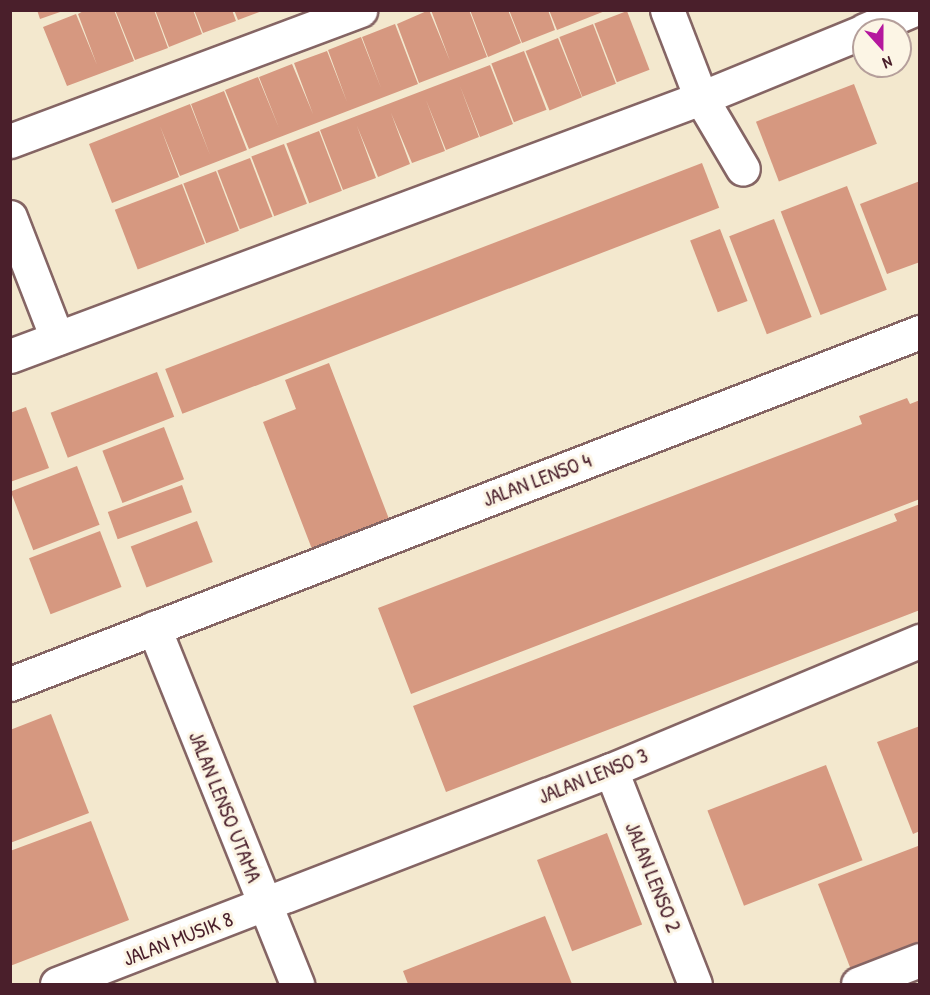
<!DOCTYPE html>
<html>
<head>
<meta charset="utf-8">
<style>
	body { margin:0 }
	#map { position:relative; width:930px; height:995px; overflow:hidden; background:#f3e8ce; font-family:"Patrick Hand",sans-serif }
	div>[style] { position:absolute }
	.building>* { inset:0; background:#d69880; transform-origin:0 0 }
	.roads { filter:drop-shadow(2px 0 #856564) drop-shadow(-2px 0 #856564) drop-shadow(0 2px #856564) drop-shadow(0 -2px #856564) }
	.minor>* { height:33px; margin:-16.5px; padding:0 16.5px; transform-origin:16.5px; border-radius:16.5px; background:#fff }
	span { translate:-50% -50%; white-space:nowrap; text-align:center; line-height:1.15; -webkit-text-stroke:6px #fcf5e5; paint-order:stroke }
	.street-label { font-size:21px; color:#4a1f2b }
	.frame { position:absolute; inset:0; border:12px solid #4a1f2b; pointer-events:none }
	.north { position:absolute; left:852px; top:18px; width:60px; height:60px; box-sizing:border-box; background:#fcf5e5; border:2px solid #b59f9b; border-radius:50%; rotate:159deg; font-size:16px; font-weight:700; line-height:24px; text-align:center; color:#4a1f2b }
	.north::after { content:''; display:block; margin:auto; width:21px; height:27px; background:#b5179e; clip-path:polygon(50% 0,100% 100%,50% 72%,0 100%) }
</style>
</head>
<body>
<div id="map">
	<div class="building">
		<div style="clip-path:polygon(37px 10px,63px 10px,63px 11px,40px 19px)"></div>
		<div style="clip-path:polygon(85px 10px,114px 10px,134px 61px,67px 86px,43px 27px,76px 14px,97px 65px,78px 14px)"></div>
		<div style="clip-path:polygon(115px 10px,154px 10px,168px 48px,135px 60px)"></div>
		<div style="clip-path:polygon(155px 10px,193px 10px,202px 34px,169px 47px)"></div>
		<div style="clip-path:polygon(194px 10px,232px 10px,236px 21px,203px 33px)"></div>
		<div style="clip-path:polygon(234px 10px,262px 10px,262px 11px,238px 20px)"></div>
		<div style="clip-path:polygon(429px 10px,450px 61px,431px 10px,469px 10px,487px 57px,419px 83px,397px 24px)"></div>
		<div style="clip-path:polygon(470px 10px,508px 10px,521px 43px,488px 57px)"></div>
		<div style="clip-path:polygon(509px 10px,548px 10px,555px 30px,522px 43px)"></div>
		<div style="clip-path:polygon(549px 10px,605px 10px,605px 11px,557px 30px)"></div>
		<div style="left:627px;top:11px;width:63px;height:35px;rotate:69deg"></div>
		<div style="clip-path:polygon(395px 24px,418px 84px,249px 149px,225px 90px,258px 77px,279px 128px,259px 77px,292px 64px,313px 114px,294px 63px,327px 51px,347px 102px,328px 50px,361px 37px,381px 88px,362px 37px)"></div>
		<div style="left:593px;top:24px;width:64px;height:36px;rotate:69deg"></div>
		<div style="left:558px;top:38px;width:64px;height:35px;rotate:68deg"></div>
		<div style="left:524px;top:51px;width:63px;height:35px;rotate:69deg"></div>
		<div style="clip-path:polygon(490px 65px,513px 124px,480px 137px,460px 86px,479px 137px,446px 150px,426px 100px,445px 151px,412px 163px,391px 113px,410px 164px,378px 177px,357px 126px,376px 178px,343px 190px,320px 130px)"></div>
		<div style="left:854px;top:84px;width:64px;height:105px;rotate:69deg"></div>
		<div style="clip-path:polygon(224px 91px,247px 150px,180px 176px,160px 126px,179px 177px,112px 203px,89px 144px,190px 104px,210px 155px,191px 104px)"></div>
		<div style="left:319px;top:131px;width:64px;height:35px;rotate:69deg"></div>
		<div style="left:284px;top:144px;width:64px;height:35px;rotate:69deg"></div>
		<div style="left:250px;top:158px;width:63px;height:35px;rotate:69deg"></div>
		<div style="left:702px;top:163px;width:48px;height:575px;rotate:69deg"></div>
		<div style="left:216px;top:171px;width:64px;height:35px;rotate:69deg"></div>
		<div style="clip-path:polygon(920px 181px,920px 262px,887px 274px,860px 204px)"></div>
		<div style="left:182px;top:184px;width:64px;height:72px;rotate:69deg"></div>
		<div style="left:847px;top:186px;width:111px;height:71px;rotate:69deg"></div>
		<div style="left:774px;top:219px;width:105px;height:48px;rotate:69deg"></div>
		<div style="left:720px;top:229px;width:77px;height:32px;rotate:69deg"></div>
		<div style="clip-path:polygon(329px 363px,394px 532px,317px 562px,263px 422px,296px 409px,285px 380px)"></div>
		<div style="left:157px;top:372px;width:48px;height:114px;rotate:69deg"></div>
		<div style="clip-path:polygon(907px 398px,910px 404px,920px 400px,920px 499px,411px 694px,378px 608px,862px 424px,859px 416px)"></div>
		<div style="clip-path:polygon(26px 407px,49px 468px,10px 482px,10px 413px)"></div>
		<div style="left:164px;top:427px;width:56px;height:66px;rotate:69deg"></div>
		<div style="left:77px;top:466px;width:63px;height:71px;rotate:69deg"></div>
		<div style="left:182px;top:485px;width:29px;height:79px;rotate:70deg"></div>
		<div style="clip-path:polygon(920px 504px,920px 610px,446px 792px,413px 706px,897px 521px,894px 514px)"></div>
		<div style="left:197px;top:521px;width:44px;height:71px;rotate:69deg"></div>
		<div style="left:100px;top:531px;width:60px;height:76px;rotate:69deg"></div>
		<div style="clip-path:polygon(51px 714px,89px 813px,10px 843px,10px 730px)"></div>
		<div style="clip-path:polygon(920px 726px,920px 831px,913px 834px,877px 742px)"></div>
		<div style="left:826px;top:765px;width:102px;height:127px;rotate:69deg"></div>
		<div style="clip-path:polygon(91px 821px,129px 920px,10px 966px,10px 851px)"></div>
		<div style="left:607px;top:833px;width:98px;height:75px;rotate:69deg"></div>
		<div style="clip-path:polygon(918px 846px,920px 950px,853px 975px,818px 884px)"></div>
		<div style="clip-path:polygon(545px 916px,572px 984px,408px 984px,403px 971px)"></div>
	</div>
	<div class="roads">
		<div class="minor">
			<div style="left:667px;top:10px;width:94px;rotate:68.9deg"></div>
			<div style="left:701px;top:98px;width:82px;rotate:59.4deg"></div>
			<div style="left:865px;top:30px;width:51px;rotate:-23.1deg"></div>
			<div style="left:10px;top:141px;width:374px;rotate:-20.5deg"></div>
			<div style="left:10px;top:217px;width:130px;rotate:68.8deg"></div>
			<div style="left:10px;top:356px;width:738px;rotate:-20.47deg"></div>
			<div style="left:701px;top:98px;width:176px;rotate:-22.3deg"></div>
			<div style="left:154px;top:628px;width:384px;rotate:68.1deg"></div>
			<div style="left:10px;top:684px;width:976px;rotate:-21.15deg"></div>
			<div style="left:611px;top:770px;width:230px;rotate:68.6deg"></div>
			<div style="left:57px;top:984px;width:594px;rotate:-21.12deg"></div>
			<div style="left:611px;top:770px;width:335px;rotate:-22.7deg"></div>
			<div style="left:858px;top:984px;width:66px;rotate:-21.2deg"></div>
		</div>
	</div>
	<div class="street-label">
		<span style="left:537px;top:480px;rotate:-21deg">JALAN LENSO 4</span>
		<span style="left:593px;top:776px;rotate:-22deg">JALAN LENSO 3</span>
		<span style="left:225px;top:807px;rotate:68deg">JALAN LENSO UTAMA</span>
		<span style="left:653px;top:877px;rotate:68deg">JALAN LENSO 2</span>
		<span style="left:178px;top:939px;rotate:-21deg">JALAN MUSIK 8</span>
	</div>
	<div class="frame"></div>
	<div class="north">N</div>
</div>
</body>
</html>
